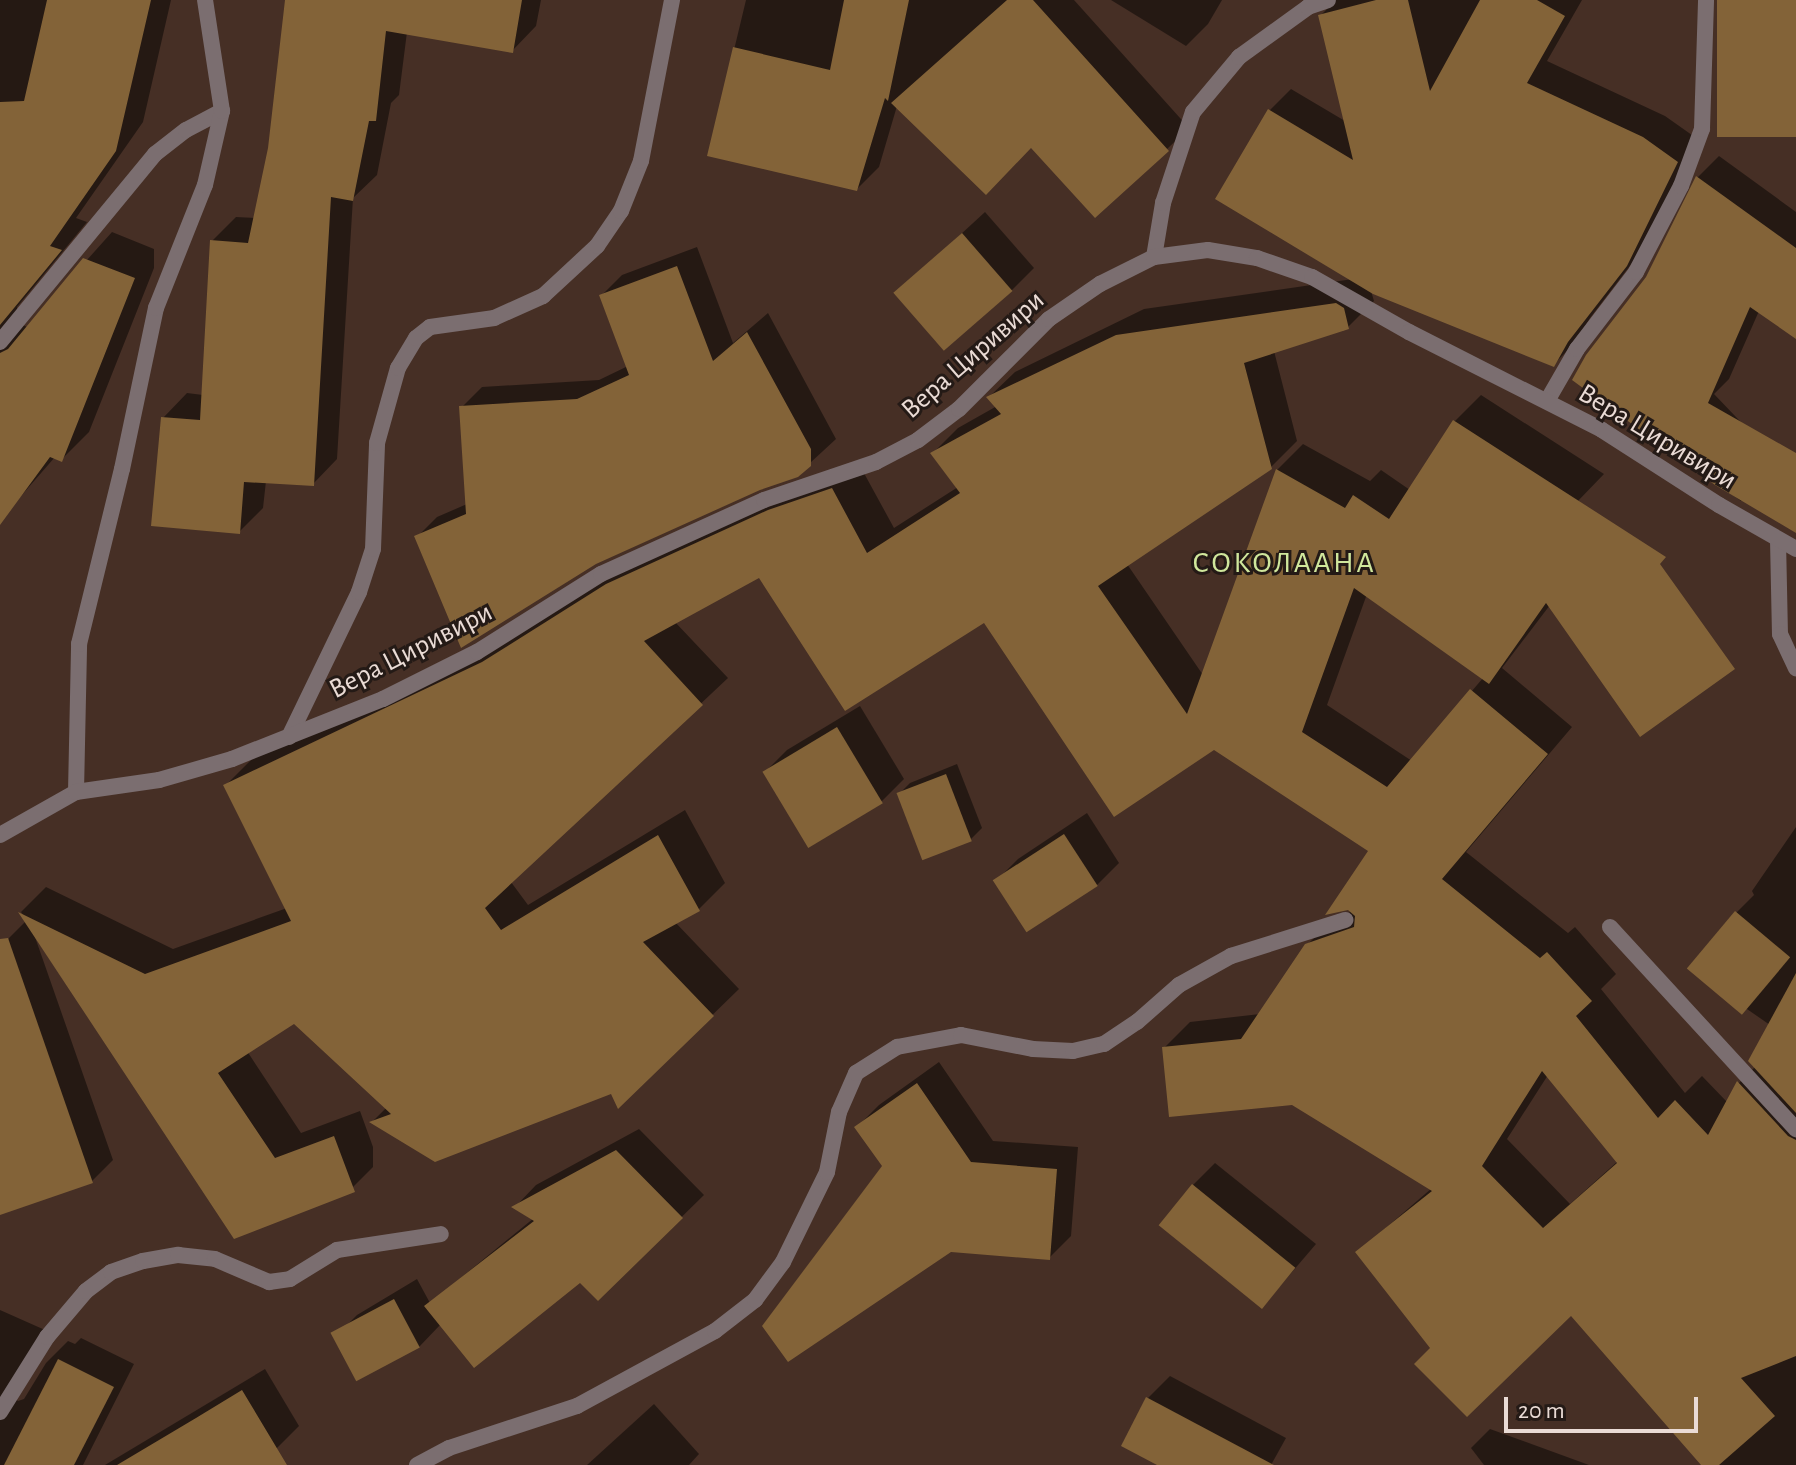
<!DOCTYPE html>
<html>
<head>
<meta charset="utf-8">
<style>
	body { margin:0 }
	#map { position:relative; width:1796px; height:1465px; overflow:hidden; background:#462f25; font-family:"Alegreya Sans",sans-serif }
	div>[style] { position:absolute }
	.shadow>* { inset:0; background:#0007 }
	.building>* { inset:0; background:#836338; transform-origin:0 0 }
	.lane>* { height:16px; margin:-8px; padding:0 8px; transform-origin:8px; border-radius:8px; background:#7b6e70 }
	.street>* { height:16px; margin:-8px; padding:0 8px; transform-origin:8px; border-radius:8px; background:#7b6e70 }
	span { translate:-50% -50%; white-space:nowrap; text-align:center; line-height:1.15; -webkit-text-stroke:6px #241a16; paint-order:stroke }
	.street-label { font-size:28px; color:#eadbd5 }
	.neighbourhood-label { font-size:30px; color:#d0e79c; letter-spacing:2px }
	.scale { position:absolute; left:1504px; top:1397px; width:194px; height:36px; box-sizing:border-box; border:4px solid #eadbd5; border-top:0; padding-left:10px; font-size:24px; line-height:28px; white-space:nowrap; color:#eadbd5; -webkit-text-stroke:6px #241a16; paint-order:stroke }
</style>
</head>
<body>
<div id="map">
	<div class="shadow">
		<div style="clip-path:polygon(0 0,171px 0,143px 122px,76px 218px,87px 222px,17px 307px,19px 323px,27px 327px,112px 232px,154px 249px,154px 268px,89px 432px,62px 459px,55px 457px,8px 511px,0 505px)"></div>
		<div style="clip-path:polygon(287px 0,541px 0,536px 26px,512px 51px,407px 32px,399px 95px,391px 103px,377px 175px,353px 198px,337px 459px,313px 484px,266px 481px,263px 508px,239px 532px,163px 418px,187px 393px,203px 395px,212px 241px,236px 217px,256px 218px,270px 149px)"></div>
		<div style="clip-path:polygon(746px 0,1074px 0,1189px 128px,1167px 149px,1031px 145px,897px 106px,879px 167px,857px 189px,709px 154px)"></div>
		<div style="clip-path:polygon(1111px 0,1222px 0,1208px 24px,1186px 46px)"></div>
		<div style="clip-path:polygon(evenodd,1336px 0,1582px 0,1547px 61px,1665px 116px,1699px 140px,1648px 242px,1590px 318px,1575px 343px,1553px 365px,1371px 291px,1374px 301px,1348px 327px,1274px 351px,1297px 441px,1270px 468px,1127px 564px,1203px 675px,1277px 470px,1303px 444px,1370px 481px,1381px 470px,1410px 490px,1455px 421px,1481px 395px,1604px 474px,1576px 503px,1550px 605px,1502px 668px,1572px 727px,1466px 852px,1568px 933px,1575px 927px,1616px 974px,1601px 989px,1685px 1093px,1702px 1076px,1728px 1103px,1739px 1083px,1756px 1066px,1770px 1025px,1695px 973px,1737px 912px,1754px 895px,1752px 891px,1796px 827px,1796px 1182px,1571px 1313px,1432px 1348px,1358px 1252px,1432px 1188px,1293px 1102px,1164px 1048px,1190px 1022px,1260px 1014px,1307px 945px,1334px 918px,1353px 911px,1371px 850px,1214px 748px,984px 621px,760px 575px,675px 622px,728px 678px,511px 882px,528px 905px,685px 810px,725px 883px,699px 909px,675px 922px,739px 989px,619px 1106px,612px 1092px,372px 1122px,387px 1107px,294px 1021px,247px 1051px,301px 1133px,360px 1111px,373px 1147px,373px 1167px,347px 1193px,234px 1236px,35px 937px,113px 1160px,92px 1181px,0 1213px,0 957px,9px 938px,27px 920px,21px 912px,46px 887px,173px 949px,287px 908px,226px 785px,252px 759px,510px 636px,634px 558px,859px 464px,894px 528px,958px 487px,932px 454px,958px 428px,997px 406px,989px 397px,1015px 372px,1144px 309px,1353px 279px,1269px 111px,1291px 89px,1345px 121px,1320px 16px,1336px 0,1367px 594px,1483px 678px,1412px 761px,1327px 705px,1367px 594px,1336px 0,1548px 1075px,1618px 1161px,1570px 1204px,1507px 1139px,1548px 1075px)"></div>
		<div style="clip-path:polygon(1719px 156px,1796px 212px,1796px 337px,1759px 311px,1729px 379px,1714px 394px,1779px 462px,1741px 501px,1574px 380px,1647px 278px,1698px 177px)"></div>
		<div style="clip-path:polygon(985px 212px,1034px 268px,1012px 290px,897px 293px)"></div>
		<div style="clip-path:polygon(697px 247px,733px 343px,768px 313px,836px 439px,797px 475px,417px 537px,437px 517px,467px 504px,462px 407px,482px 387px,599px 380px,628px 366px,602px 295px,622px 275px)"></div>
		<div style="clip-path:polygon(860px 706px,904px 779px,882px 801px,765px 772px,787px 750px)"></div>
		<div style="clip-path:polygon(957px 764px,982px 828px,971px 839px,899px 794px,910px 783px)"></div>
		<div style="clip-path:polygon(1087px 813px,1119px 863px,1097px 885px,996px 881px,1018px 859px)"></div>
		<div style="clip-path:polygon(939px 1062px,993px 1141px,1078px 1147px,1071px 1236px,1049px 1258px,951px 1250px,857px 1127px,879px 1105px)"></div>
		<div style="clip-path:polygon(639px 1129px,704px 1195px,598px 1299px,580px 1280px,441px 1324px,419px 1347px,335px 1337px,357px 1315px,417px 1279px,430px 1303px,534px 1218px,515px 1207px,536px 1185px)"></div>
		<div style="clip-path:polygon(1215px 1163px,1316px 1244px,1263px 1306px,1193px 1185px)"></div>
		<div style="clip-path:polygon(0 1310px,45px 1330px,11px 1394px,18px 1401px,24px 1399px,46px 1363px,68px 1341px,75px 1344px,81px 1338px,134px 1364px,83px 1465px,0 1465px)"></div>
		<div style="clip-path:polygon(1796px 1311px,1796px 1465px,1704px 1465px,1675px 1431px)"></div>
		<div style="clip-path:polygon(265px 1369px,299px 1426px,277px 1448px,249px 1465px,105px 1465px)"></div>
		<div style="clip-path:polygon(1170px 1376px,1286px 1438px,1271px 1465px,1162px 1465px,1124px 1445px,1148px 1398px)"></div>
		<div style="clip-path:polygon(654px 1404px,699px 1454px,689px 1465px,587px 1465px)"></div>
		<div style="clip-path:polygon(1490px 1429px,1589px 1465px,1484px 1465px,1471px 1448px)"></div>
	</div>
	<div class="building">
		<div style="clip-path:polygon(47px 0,151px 0,116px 151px,50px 246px,62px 250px,0 325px,0 102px,24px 101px)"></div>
		<div style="clip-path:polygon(285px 0,522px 0,513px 53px,386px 31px,376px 121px,369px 121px,353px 201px,331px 197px,314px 486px,244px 482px,240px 534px,151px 526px,161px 417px,200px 420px,210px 240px,248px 243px,268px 148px)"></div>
		<div style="clip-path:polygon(844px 0,909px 0,888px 101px,885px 98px,857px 191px,707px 156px,733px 47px,830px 70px)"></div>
		<div style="clip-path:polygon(1007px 0,1033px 0,1169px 151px,1095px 218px,1031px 148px,986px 195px,891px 103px)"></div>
		<div style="clip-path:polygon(1376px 0,1408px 0,1430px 91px,1480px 0,1537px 0,1565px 16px,1527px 83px,1643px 137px,1678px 162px,1627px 266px,1568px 342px,1554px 367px,1373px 294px,1215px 199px,1268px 109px,1353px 160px,1318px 15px)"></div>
		<div style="left:1717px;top:0;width:79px;height:137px"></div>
		<div style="clip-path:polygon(1696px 176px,1796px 248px,1796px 339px,1750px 307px,1708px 403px,1796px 453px,1796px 533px,1715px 485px,1572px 380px,1586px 355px,1646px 277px)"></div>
		<div style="left:962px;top:233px;width:77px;height:91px;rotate:49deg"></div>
		<div style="clip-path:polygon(83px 258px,135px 278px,62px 462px,50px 457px,0 525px,0 353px,8px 349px)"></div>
		<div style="clip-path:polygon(677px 266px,713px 361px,747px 332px,811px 449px,811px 466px,798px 477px,760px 490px,596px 564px,461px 648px,414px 536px,466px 514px,459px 406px,577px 399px,629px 375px,599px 295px)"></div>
		<div style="clip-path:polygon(evenodd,1336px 303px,1344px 308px,1349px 329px,1244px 363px,1272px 469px,1098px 586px,1187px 714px,1276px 469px,1345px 508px,1353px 495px,1389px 519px,1453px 420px,1666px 557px,1660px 564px,1735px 669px,1640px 737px,1546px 603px,1489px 684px,1354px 588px,1302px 732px,1387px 787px,1470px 689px,1548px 754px,1442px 879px,1540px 958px,1547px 952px,1592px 1001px,1576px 1016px,1658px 1118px,1675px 1100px,1708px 1135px,1737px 1081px,1788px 1136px,1796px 1140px,1796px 1356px,1741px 1378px,1775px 1416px,1719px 1465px,1701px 1465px,1571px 1316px,1467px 1417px,1414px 1364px,1430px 1348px,1355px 1252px,1432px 1191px,1292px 1105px,1169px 1117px,1162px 1047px,1241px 1039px,1305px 944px,1354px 927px,1355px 916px,1348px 910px,1325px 915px,1368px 851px,1214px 750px,1114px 817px,984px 623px,845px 711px,759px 578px,644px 641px,703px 705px,485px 908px,501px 930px,658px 835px,700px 911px,643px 942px,714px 1016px,618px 1109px,611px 1094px,435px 1162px,369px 1122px,391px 1114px,294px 1024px,218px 1073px,275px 1158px,334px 1136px,355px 1192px,234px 1239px,18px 912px,145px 974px,291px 921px,223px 785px,482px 662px,606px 584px,768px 510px,832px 488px,867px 553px,960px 493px,930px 453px,1001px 414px,986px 397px,1116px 335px,1336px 303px,1542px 1071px,1617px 1163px,1543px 1228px,1482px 1166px,1542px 1071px)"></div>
		<div style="left:837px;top:727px;width:89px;height:87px;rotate:59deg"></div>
		<div style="left:946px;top:774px;width:72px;height:53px;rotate:69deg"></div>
		<div style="left:1064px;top:834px;width:62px;height:85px;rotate:57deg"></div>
		<div style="left:1735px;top:911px;width:72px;height:75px;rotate:40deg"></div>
		<div style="clip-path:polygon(8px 938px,93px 1183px,0 1215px,0 939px)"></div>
		<div style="clip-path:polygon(1796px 973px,1796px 1113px,1748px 1061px)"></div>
		<div style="clip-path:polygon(917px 1083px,971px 1162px,1057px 1169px,1050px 1260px,951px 1252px,788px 1362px,762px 1326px,882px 1166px,854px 1127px)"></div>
		<div style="clip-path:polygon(616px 1150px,683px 1218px,598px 1301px,580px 1283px,474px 1368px,424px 1306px,534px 1221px,511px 1207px)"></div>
		<div style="left:1192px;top:1184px;width:133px;height:53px;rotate:39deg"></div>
		<div style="left:394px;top:1299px;width:55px;height:72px;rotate:62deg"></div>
		<div style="clip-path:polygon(58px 1359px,114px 1387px,74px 1465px,4px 1465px)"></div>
		<div style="clip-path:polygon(242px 1390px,287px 1465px,117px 1465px,196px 1418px)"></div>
		<div style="clip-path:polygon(1146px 1397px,1274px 1465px,1157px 1465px,1121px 1446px)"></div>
	</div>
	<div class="lane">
		<div style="left:1547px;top:401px;width:60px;rotate:-60deg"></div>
		<div style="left:1577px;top:349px;width:97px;rotate:-52.5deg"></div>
		<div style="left:1636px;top:272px;width:97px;rotate:-62.4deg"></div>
		<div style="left:1681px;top:186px;width:61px;rotate:-69.8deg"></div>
		<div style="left:1702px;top:129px;width:129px;rotate:-88.2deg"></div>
		<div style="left:1610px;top:927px;width:275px;rotate:47.4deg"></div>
	</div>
	<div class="street">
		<div style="left:1154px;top:257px;width:55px;rotate:-80.5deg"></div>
		<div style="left:1163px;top:203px;width:96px;rotate:-71.8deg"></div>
		<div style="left:1193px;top:112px;width:72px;rotate:-50.1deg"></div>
		<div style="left:1239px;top:57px;width:85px;rotate:-35.9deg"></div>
		<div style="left:1308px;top:7px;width:21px;rotate:-19deg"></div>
		<div style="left:0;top:342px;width:244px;rotate:-50.5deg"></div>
		<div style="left:155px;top:154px;width:39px;rotate:-38deg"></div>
		<div style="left:186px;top:130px;width:41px;rotate:-27.8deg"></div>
		<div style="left:1778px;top:540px;width:94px;rotate:88.8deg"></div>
		<div style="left:1780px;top:634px;width:38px;rotate:65deg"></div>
		<div style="left:289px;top:737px;width:161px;rotate:-64.2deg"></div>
		<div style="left:359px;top:592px;width:45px;rotate:-72deg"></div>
		<div style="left:373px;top:549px;width:106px;rotate:-87.8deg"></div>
		<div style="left:377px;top:443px;width:78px;rotate:-74.4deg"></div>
		<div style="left:398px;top:368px;width:35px;rotate:-59deg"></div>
		<div style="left:416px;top:338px;width:18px;rotate:-38deg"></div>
		<div style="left:430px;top:327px;width:65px;rotate:-8deg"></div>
		<div style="left:494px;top:318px;width:54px;rotate:-24.2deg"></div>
		<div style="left:543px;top:296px;width:74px;rotate:-42.8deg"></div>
		<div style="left:597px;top:246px;width:42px;rotate:-55.6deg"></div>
		<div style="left:621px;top:211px;width:54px;rotate:-68.2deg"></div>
		<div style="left:641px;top:161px;width:164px;rotate:-79.1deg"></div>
		<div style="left:76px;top:792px;width:148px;rotate:-88.8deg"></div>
		<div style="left:79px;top:644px;width:180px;rotate:-76.2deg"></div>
		<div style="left:122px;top:469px;width:165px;rotate:-78.1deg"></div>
		<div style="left:156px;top:308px;width:132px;rotate:-68.3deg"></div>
		<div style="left:205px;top:185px;width:76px;rotate:-77.1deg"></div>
		<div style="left:222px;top:111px;width:112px;rotate:-98.7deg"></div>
		<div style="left:0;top:835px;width:87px;rotate:-29.5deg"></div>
		<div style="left:76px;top:792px;width:84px;rotate:-8.2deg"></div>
		<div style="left:159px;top:780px;width:76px;rotate:-16deg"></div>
		<div style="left:232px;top:759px;width:162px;rotate:-21.7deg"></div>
		<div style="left:383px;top:699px;width:105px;rotate:-26.6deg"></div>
		<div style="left:477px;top:652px;width:146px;rotate:-32.2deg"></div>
		<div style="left:601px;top:574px;width:179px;rotate:-24.4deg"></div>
		<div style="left:764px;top:500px;width:118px;rotate:-18.7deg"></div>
		<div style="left:876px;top:462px;width:47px;rotate:-27.6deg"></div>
		<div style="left:918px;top:440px;width:51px;rotate:-37.1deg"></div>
		<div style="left:959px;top:409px;width:127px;rotate:-45deg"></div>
		<div style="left:1049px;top:319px;width:62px;rotate:-34.5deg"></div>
		<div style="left:1100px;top:284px;width:60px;rotate:-26.6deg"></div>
		<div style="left:1154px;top:257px;width:54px;rotate:-7.4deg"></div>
		<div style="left:1208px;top:250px;width:50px;rotate:9.3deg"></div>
		<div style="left:1257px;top:258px;width:58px;rotate:19.1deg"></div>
		<div style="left:1312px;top:277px;width:112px;rotate:29.6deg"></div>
		<div style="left:1409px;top:332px;width:216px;rotate:26.9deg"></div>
		<div style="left:1602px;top:430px;width:139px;rotate:32.7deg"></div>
		<div style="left:1719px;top:505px;width:89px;rotate:29.7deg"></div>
		<div style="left:0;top:1412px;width:89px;rotate:-57.9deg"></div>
		<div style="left:47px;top:1337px;width:60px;rotate:-49.7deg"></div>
		<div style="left:86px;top:1291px;width:31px;rotate:-37deg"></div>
		<div style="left:111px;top:1272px;width:34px;rotate:-19deg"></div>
		<div style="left:143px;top:1261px;width:36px;rotate:-10deg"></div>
		<div style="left:178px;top:1255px;width:37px;rotate:6deg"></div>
		<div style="left:215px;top:1259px;width:59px;rotate:23.1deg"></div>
		<div style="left:269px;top:1282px;width:21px;rotate:-8deg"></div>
		<div style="left:290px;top:1279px;width:55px;rotate:-31.7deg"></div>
		<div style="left:337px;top:1250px;width:105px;rotate:-8.7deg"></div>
		<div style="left:417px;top:1465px;width:36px;rotate:-28deg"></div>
		<div style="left:449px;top:1448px;width:135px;rotate:-18.2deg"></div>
		<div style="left:577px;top:1406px;width:157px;rotate:-28.5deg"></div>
		<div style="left:715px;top:1331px;width:51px;rotate:-37.8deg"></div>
		<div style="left:755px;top:1300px;width:47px;rotate:-53.6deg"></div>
		<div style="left:783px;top:1262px;width:100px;rotate:-63.9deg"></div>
		<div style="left:827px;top:1172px;width:61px;rotate:-78.7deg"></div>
		<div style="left:839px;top:1112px;width:43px;rotate:-66.4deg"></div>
		<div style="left:856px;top:1073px;width:49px;rotate:-32.4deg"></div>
		<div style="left:897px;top:1047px;width:65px;rotate:-10.6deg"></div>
		<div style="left:961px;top:1035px;width:73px;rotate:11deg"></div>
		<div style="left:1033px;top:1049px;width:40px;rotate:2.9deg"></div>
		<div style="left:1073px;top:1051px;width:32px;rotate:-13deg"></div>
		<div style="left:1104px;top:1044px;width:40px;rotate:-34deg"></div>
		<div style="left:1137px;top:1022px;width:56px;rotate:-41.4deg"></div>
		<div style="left:1179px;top:985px;width:60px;rotate:-29.1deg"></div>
		<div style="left:1231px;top:956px;width:120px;rotate:-17.5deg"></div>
	</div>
	<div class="street-label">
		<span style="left:973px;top:355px;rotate:-41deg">Вера Циривири</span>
		<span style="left:1657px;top:437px;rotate:31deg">Вера Циривири</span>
		<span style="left:411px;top:651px;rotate:-27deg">Вера Циривири</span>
	</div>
	<div class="neighbourhood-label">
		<span style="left:1284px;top:563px">СОКОЛААНА</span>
	</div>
	<div class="scale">20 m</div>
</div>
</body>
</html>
